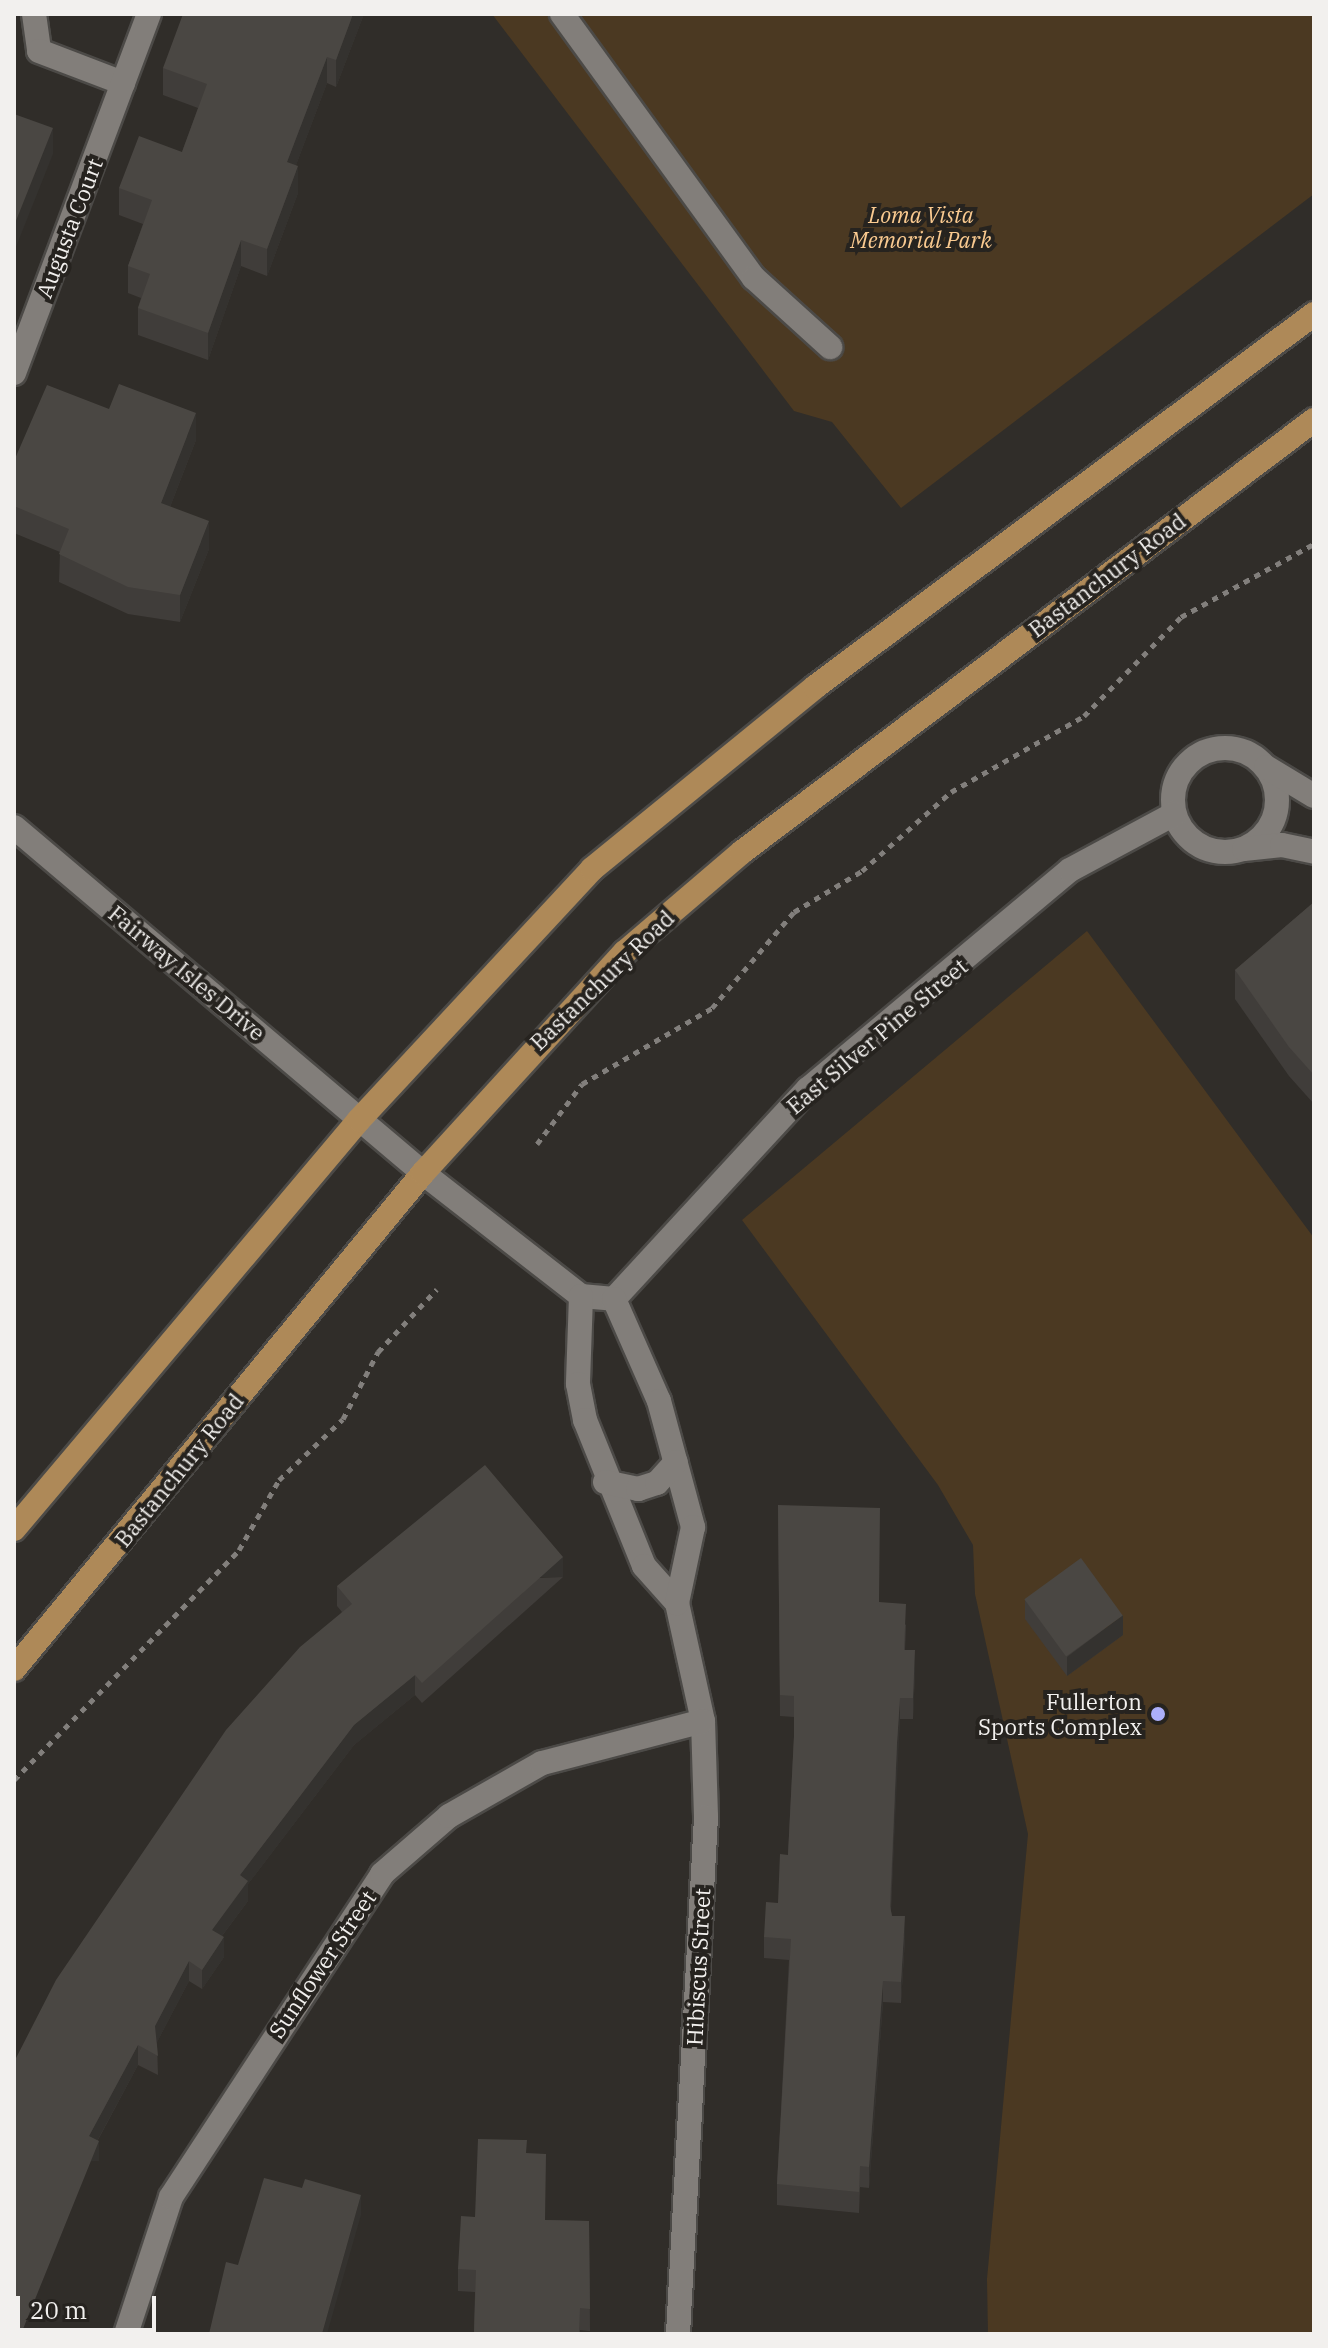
<!DOCTYPE html>
<html>
<head>
<meta charset="utf-8">
<style>
	body { margin:0 }
	#map { position:relative; width:1328px; height:2348px; overflow:hidden; background:#302d29; font-family:"IBM Plex Serif",serif }
	div>[style] { position:absolute }
	.green>* { inset:0; background:#4b3922 }
	.path>* { height:5px; margin-top:-2.5px; transform-origin:0; background:repeating-linear-gradient(90deg,#827f7c 0 6px,transparent 0 12px) }
	.roads { filter:drop-shadow(2px 0 #4c4a47) drop-shadow(-2px 0 #4c4a47) drop-shadow(0 2px #4c4a47) drop-shadow(0 -2px #4c4a47) }
	.minor>* { height:24px; margin:-12px; padding:0 12px; transform-origin:12px; border-radius:12px; background:#827e7a }
	.minor>.ring { margin:-12px; padding:0; box-sizing:content-box; background:none; border:24px solid #827e7a; border-radius:50% }
	.major>* { height:24px; margin:-12px; padding:0 12px; transform-origin:12px; border-radius:12px; background:#ae8958 }
	.wall>* { inset:0; background:#403d3a }
	.shaded-wall>* { inset:0; background:#34322f; transform-origin:0 0 }
	.building>* { inset:0; background:#4a4743; transform-origin:0 0 }
	.dots>* { width:22px; height:22px; translate:-50% -50%; box-sizing:border-box; border:4px solid #26231f; border-radius:50% }
	span { translate:-50% -50%; white-space:nowrap; text-align:center; line-height:1.15; -webkit-text-stroke:8px #26231f; paint-order:stroke }
	.park-label { font-size:22px; color:#faca90; font-style:italic }
	.street-label { font-size:22px; color:#f2f0ee }
	.poi-label { font-size:22px; color:#f2f0ee }
	.right { translate:-100% -50%; text-align:right }
	.frame { position:absolute; inset:0; border:16px solid #f2f0ee; pointer-events:none }
	.scale { position:absolute; left:16px; top:2296px; width:140px; height:36px; box-sizing:border-box; border:4px solid #f2f0ee; border-top:0; padding-left:10px; font-size:24px; line-height:28px; white-space:nowrap; color:#f2f0ee; -webkit-text-stroke:6px #26231f; paint-order:stroke }
</style>
</head>
<body>
<div id="map">
	<div class="green">
		<div style="clip-path:polygon(492px 14px,1314px 14px,1314px 194px,901px 508px,832px 422px,794px 411px)"></div>
		<div style="clip-path:polygon(1087px 931px,1314px 1238px,1314px 2334px,988px 2334px,987px 2279px,1028px 1834px,975px 1594px,973px 1545px,938px 1485px,742px 1220px)"></div>
	</div>
	<div class="path">
		<div style="left:537px;top:1144px;width:75px;rotate:-53.1deg"></div>
		<div style="left:582px;top:1084px;width:151px;rotate:-30.3deg"></div>
		<div style="left:712px;top:1008px;width:126px;rotate:-49.5deg"></div>
		<div style="left:794px;top:912px;width:79px;rotate:-31.1deg"></div>
		<div style="left:862px;top:871px;width:119px;rotate:-41.6deg"></div>
		<div style="left:951px;top:792px;width:153px;rotate:-29.7deg"></div>
		<div style="left:1084px;top:716px;width:139px;rotate:-45.6deg"></div>
		<div style="left:1181px;top:617px;width:152px;rotate:-28.8deg"></div>
		<div style="left:14px;top:1780px;width:322px;rotate:-45.6deg"></div>
		<div style="left:239px;top:1550px;width:81px;rotate:-60.3deg"></div>
		<div style="left:279px;top:1480px;width:88px;rotate:-43.6deg"></div>
		<div style="left:343px;top:1419px;width:76px;rotate:-62.4deg"></div>
		<div style="left:378px;top:1352px;width:86px;rotate:-46.9deg"></div>
	</div>
	<div class="roads">
		<div class="minor">
			<div style="left:34px;top:14px;width:37px;rotate:82deg"></div>
			<div style="left:39px;top:51px;width:90px;rotate:20.9deg"></div>
			<div style="left:562px;top:14px;width:326px;rotate:54deg"></div>
			<div style="left:754px;top:278px;width:103px;rotate:42.2deg"></div>
			<div style="left:14px;top:373px;width:384px;rotate:-69.4deg"></div>
			<div class="ring" style="left:1173px;top:748px;width:80px;height:80px"></div>
			<div style="left:1266px;top:767px;width:56px;rotate:31.1deg"></div>
			<div style="left:14px;top:827px;width:536px;rotate:40.23deg"></div>
			<div style="left:423px;top:1173px;width:200px;rotate:37.9deg"></div>
			<div style="left:581px;top:1296px;width:33px;rotate:5deg"></div>
			<div style="left:1244px;top:849px;width:38px;rotate:-6deg"></div>
			<div style="left:1282px;top:845px;width:33px;rotate:12deg"></div>
			<div style="left:581px;top:1296px;width:88px;rotate:92deg"></div>
			<div style="left:578px;top:1384px;width:37px;rotate:79deg"></div>
			<div style="left:585px;top:1420px;width:157px;rotate:68deg"></div>
			<div style="left:644px;top:1566px;width:50px;rotate:48.3deg"></div>
			<div style="left:677px;top:1603px;width:121px;rotate:77.6deg"></div>
			<div style="left:703px;top:1721px;width:96px;rotate:88.2deg"></div>
			<div style="left:706px;top:1817px;width:518px;rotate:93.1deg"></div>
			<div style="left:614px;top:1299px;width:286px;rotate:-47.3deg"></div>
			<div style="left:808px;top:1089px;width:341px;rotate:-39.9deg"></div>
			<div style="left:1070px;top:870px;width:118px;rotate:-28.3deg"></div>
			<div style="left:614px;top:1299px;width:111px;rotate:66.2deg"></div>
			<div style="left:659px;top:1401px;width:131px;rotate:74.9deg"></div>
			<div style="left:693px;top:1527px;width:78px;rotate:101.9deg"></div>
			<div style="left:605px;top:1482px;width:34px;rotate:12deg"></div>
			<div style="left:638px;top:1489px;width:20px;rotate:-18deg"></div>
			<div style="left:657px;top:1483px;width:28px;rotate:-48deg"></div>
			<div style="left:126px;top:2334px;width:144px;rotate:-71.8deg"></div>
			<div style="left:171px;top:2197px;width:386px;rotate:-56.8deg"></div>
			<div style="left:382px;top:1874px;width:89px;rotate:-40.9deg"></div>
			<div style="left:449px;top:1816px;width:107px;rotate:-29.7deg"></div>
			<div style="left:542px;top:1763px;width:166px;rotate:-14.6deg"></div>
		</div>
		<div class="major">
			<div style="left:14px;top:1529px;width:535px;rotate:-49.85deg"></div>
			<div style="left:359px;top:1120px;width:342px;rotate:-47.1deg"></div>
			<div style="left:592px;top:869px;width:288px;rotate:-39.2deg"></div>
			<div style="left:815px;top:687px;width:623px;rotate:-36.78deg"></div>
			<div style="left:14px;top:1669px;width:643px;rotate:-50.49deg"></div>
			<div style="left:423px;top:1173px;width:299px;rotate:-47.6deg"></div>
			<div style="left:625px;top:952px;width:154px;rotate:-40.5deg"></div>
			<div style="left:742px;top:852px;width:717px;rotate:-37.06deg"></div>
		</div>
	</div>
	<div class="wall">
		<div style="clip-path:polygon(364px 14px,336px 87px,327px 83px,296px 165px,298px 193px,267px 276px,241px 266px,208px 360px,138px 335px,138px 308px,141px 298px,128px 293px,128px 266px,143px 224px,119px 215px,119px 188px,182px 152px,198px 108px,163px 95px,163px 68px)"></div>
		<div style="clip-path:polygon(109px 409px,196px 440px,170px 507px,209px 549px,180px 622px,128px 614px,59px 582px,60px 552px,14px 533px,14px 461px)"></div>
		<div style="clip-path:polygon(1314px 902px,1314px 1104px,1289px 1076px,1235px 999px,1235px 970px)"></div>
		<div style="clip-path:polygon(778px 1505px,879px 1602px,906px 1625px,905px 1650px,915px 1671px,913px 1719px,900px 1719px,897px 1765px,891px 1911px,892px 1916px,905px 1938px,901px 2003px,883px 2002px,869px 2188px,860px 2187px,859px 2213px,777px 2205px,777px 2184px,789px 1960px,764px 1958px,764px 1937px,778px 1903px,788px 1855px,794px 1736px,794px 1717px,780px 1716px)"></div>
		<div style="clip-path:polygon(563px 1577px,422px 1703px,415px 1695px,354px 1745px,248px 1884px,248px 1901px,222px 1936px,224px 1957px,202px 1989px,189px 1981px,157px 2042px,158px 2075px,138px 2065px,98px 2140px,99px 2161px,14px 2062px,342px 1612px,337px 1606px,337px 1586px)"></div>
		<div style="clip-path:polygon(1025px 1600px,1123px 1635px,1067px 1676px,1025px 1619px)"></div>
		<div style="clip-path:polygon(527px 2153px,545px 2220px,589px 2221px,590px 2331px,580px 2330px,580px 2334px,474px 2334px,475px 2292px,458px 2291px,458px 2269px,475px 2217px)"></div>
	</div>
	<div class="shaded-wall">
		<div style="clip-path:polygon(353px 14px,364px 14px,336px 87px,336px 60px)"></div>
		<div style="clip-path:polygon(327px 57px,327px 83px,287px 189px,287px 162px)"></div>
		<div style="clip-path:polygon(53px 128px,53px 154px,14px 252px,14px 226px)"></div>
		<div style="clip-path:polygon(298px 166px,298px 193px,267px 276px,267px 249px)"></div>
		<div style="clip-path:polygon(241px 240px,241px 266px,208px 360px,208px 333px)"></div>
		<div style="clip-path:polygon(196px 413px,196px 440px,161px 530px,161px 503px)"></div>
		<div style="clip-path:polygon(209px 521px,209px 549px,180px 622px,180px 595px)"></div>
		<div style="left:563px;top:1557px;width:20px;height:189px;rotate:90deg"></div>
		<div style="clip-path:polygon(1123px 1615px,1123px 1635px,1067px 1676px,1067px 1657px)"></div>
		<div style="clip-path:polygon(915px 1650px,915px 1671px,913px 1719px,913px 1698px)"></div>
		<div style="clip-path:polygon(415px 1675px,415px 1695px,354px 1745px,248px 1884px,248px 1901px,212px 1949px,212px 1930px,240px 1875px,354px 1725px)"></div>
		<div style="clip-path:polygon(900px 1698px,900px 1719px,890px 1928px,897px 1743px)"></div>
		<div style="clip-path:polygon(905px 1916px,905px 1938px,901px 2003px,901px 1982px)"></div>
		<div style="clip-path:polygon(224px 1937px,224px 1957px,202px 1989px,202px 1970px)"></div>
		<div style="clip-path:polygon(189px 1961px,189px 1981px,155px 2046px,155px 2026px)"></div>
		<div style="clip-path:polygon(883px 1981px,883px 2002px,869px 2188px,869px 2167px)"></div>
		<div style="clip-path:polygon(138px 2045px,138px 2065px,89px 2156px,89px 2136px)"></div>
		<div style="left:99px;top:2141px;width:20px;height:208px;rotate:90deg"></div>
		<div style="clip-path:polygon(361px 2195px,361px 2215px,327px 2334px,322px 2334px)"></div>
	</div>
	<div class="building">
		<div style="clip-path:polygon(183px 14px,353px 14px,336px 60px,327px 57px,287px 162px,298px 166px,267px 249px,241px 240px,208px 333px,138px 308px,150px 274px,128px 266px,152px 200px,119px 188px,139px 136px,182px 152px,207px 84px,163px 68px)"></div>
		<div style="clip-path:polygon(14px 114px,53px 128px,14px 226px)"></div>
		<div style="clip-path:polygon(119px 384px,196px 413px,161px 503px,209px 521px,180px 595px,128px 587px,59px 554px,69px 529px,14px 506px,14px 461px,47px 385px,109px 409px)"></div>
		<div style="clip-path:polygon(1314px 902px,1314px 1075px,1289px 1047px,1235px 970px)"></div>
		<div style="clip-path:polygon(485px 1465px,563px 1557px,422px 1683px,415px 1675px,354px 1725px,240px 1875px,248px 1881px,212px 1930px,224px 1937px,202px 1970px,189px 1961px,155px 2026px,158px 2056px,138px 2045px,89px 2136px,99px 2141px,21px 2334px,14px 2334px,14px 2062px,56px 1980px,226px 1730px,300px 1647px,352px 1604px,337px 1586px)"></div>
		<div style="clip-path:polygon(778px 1505px,880px 1508px,879px 1602px,906px 1604px,904px 1650px,915px 1650px,913px 1698px,900px 1698px,897px 1743px,890px 1906px,892px 1916px,905px 1916px,901px 1982px,883px 1981px,869px 2167px,860px 2166px,859px 2192px,777px 2184px,791px 1939px,764px 1937px,766px 1902px,778px 1903px,780px 1854px,788px 1855px,794px 1736px,794px 1696px,780px 1695px)"></div>
		<div style="left:1081px;top:1558px;width:71px;height:70px;rotate:54deg"></div>
		<div style="clip-path:polygon(478px 2139px,527px 2140px,526px 2153px,546px 2154px,545px 2220px,589px 2221px,590px 2309px,580px 2308px,579px 2334px,474px 2334px,476px 2270px,458px 2269px,461px 2216px,475px 2217px)"></div>
		<div style="clip-path:polygon(264px 2178px,302px 2188px,305px 2179px,361px 2195px,322px 2334px,209px 2334px,226px 2262px,238px 2265px)"></div>
	</div>
	<div class="dots">
		<div style="left:1158px;top:1714px;background:#acaffb"></div>
	</div>
	<div class="park-label">
		<span style="left:921px;top:227px">Loma Vista<br>Memorial Park</span>
	</div>
	<div class="street-label">
		<span style="left:69px;top:228px;rotate:-69deg">Augusta Court</span>
		<span style="left:1107px;top:575px;rotate:-37deg">Bastanchury Road</span>
		<span style="left:187px;top:973px;rotate:40deg">Fairway Isles Drive</span>
		<span style="left:602px;top:980px;rotate:-44deg">Bastanchury Road</span>
		<span style="left:877px;top:1036px;rotate:-40deg">East Silver Pine Street</span>
		<span style="left:179px;top:1470px;rotate:-51deg">Bastanchury Road</span>
		<span style="left:322px;top:1964px;rotate:-56deg">Sunflower Street</span>
		<span style="left:698px;top:1967px;rotate:-87deg">Hibiscus Street</span>
	</div>
	<div class="poi-label">
		<span class="right" style="left:1142px;top:1714px">Fullerton<br>Sports Complex</span>
	</div>
	<div class="frame"></div>
	<div class="scale">20 m</div>
</div>
</body>
</html>
